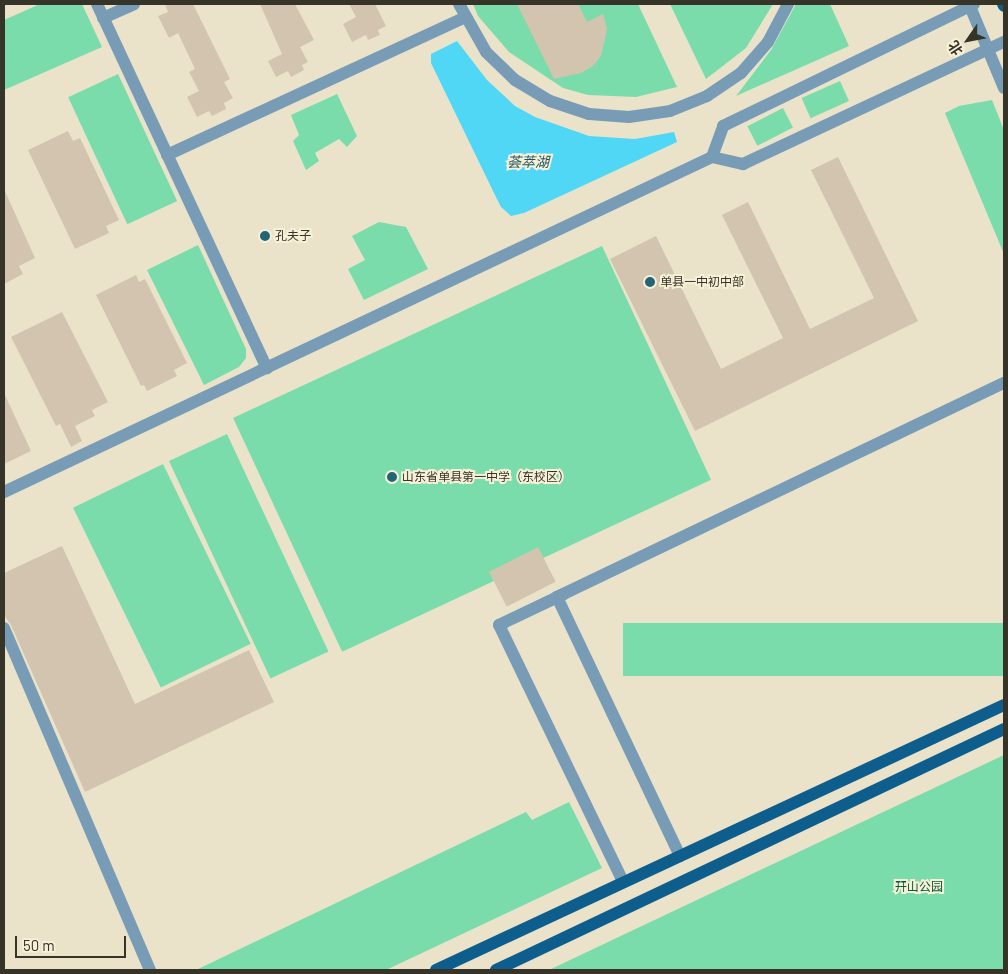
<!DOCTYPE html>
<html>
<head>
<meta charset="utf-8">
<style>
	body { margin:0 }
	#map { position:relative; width:1008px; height:974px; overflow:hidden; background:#eae3ca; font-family:Barlow,"Noto Sans SC",sans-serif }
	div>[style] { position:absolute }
	.green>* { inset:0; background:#7adcab; transform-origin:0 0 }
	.water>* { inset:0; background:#4fd7f5 }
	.building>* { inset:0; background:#d3c4af; transform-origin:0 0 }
	.minor>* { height:12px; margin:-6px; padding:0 6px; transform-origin:6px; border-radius:6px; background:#799cb6 }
	.major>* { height:12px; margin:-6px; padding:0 6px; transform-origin:6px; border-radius:6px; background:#0d5e8d }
	.dots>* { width:14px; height:14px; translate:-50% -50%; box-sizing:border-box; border:2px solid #f7f0d7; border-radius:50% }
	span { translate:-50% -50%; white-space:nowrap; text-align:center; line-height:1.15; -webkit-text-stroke:4px #f7f0d7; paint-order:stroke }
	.poi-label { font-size:12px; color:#363329 }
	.left { translate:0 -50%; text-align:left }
	.park-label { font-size:12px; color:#045a3a }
	.water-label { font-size:14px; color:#1d5562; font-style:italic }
	.frame { position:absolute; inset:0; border:5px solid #363329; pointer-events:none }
	.north { position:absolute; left:943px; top:15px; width:50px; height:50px; -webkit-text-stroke:4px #f7f0d7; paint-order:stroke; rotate:237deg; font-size:14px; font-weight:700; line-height:20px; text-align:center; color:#363329 }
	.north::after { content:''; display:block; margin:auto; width:18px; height:22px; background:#363329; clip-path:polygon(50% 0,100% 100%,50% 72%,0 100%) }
	.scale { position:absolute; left:15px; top:936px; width:111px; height:22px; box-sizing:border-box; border:2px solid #363329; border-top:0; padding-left:6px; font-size:15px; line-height:18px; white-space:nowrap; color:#363329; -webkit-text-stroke:4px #f7f0d7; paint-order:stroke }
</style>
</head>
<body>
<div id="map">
	<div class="green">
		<div style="clip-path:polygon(40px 4px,82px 4px,102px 47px,4px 90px,4px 20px)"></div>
		<div style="clip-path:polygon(473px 4px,638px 4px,677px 87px,636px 97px,588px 95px,563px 88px,509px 52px,478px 16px)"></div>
		<div style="clip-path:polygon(670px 4px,773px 4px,746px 48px,706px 79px)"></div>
		<div style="clip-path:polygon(796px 4px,830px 4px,849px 46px,736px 96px,771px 50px)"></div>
		<div style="left:118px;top:74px;width:140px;height:55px;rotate:65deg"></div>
		<div style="left:840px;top:81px;width:22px;height:42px;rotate:66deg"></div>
		<div style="clip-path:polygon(337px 94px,357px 136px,347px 147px,339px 139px,315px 153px,319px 161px,306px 170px,293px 141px,299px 135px,291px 115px)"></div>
		<div style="clip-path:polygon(992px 100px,1004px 130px,1004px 254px,945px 113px,959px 106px)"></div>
		<div style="left:783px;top:108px;width:22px;height:40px;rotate:63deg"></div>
		<div style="clip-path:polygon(379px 222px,406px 227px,428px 269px,364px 300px,348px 269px,365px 260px,352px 236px)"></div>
		<div style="clip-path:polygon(198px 245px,246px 349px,246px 358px,239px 367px,204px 385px,147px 270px)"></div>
		<div style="left:602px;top:246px;width:258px;height:407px;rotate:65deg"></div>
		<div style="left:227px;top:434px;width:240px;height:64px;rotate:65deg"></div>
		<div style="left:163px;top:464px;width:200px;height:100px;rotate:64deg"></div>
		<div style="left:1004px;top:623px;width:53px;height:381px;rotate:90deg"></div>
		<div style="clip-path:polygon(1004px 755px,1004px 970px,549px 970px,627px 933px)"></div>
		<div style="clip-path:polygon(569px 802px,602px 868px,386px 970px,196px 970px,526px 812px,532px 820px)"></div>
	</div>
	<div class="water">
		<div style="clip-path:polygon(457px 41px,487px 80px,515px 106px,535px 117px,589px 136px,635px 139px,674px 132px,677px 142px,524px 213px,511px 216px,501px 207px,494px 193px,431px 63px,431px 54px)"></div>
	</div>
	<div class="building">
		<div style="clip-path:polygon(165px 4px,193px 4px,230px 79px,224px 82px,233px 98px,224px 103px,226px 109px,212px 116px,209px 111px,197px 117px,187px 97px,199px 91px,189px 72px,195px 69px,178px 33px,169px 38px,158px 16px,168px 12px)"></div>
		<div style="clip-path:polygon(260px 4px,295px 4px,314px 40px,300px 47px,308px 62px,302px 65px,304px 70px,291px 77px,288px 71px,276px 77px,268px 61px,282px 54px)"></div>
		<div style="clip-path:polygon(349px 4px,375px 4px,386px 26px,378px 30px,380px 35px,368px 40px,366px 35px,352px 42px,343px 24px,356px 17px)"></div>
		<div style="clip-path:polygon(517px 4px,578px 4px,587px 22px,603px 14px,607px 29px,601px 56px,593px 66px,581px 73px,554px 79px)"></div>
		<div style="clip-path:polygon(68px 131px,73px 141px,80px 138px,119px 220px,106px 226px,109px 233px,75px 249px,28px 150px)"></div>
		<div style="clip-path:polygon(838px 157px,918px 321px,695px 431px,610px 259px,656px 236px,721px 369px,783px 338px,722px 215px,748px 202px,810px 329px,874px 298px,811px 170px)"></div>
		<div style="clip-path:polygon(4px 189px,35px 258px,19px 266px,23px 274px,4px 284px)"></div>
		<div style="clip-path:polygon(136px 275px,139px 282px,145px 279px,187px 363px,174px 370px,177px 376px,147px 391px,144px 385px,141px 386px,96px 295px)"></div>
		<div style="clip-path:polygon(62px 312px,108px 402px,92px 410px,95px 416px,75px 426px,82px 441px,71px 447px,60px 424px,56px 426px,11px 337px)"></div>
		<div style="clip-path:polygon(4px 393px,31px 451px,4px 464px)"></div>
		<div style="clip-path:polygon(62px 546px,135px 704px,249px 650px,274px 702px,85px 792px,11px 625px,4px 615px,4px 573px)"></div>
		<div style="left:538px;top:547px;width:39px;height:55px;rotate:63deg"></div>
	</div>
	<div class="minor">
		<div style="left:97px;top:4px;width:402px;rotate:65deg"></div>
		<div style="left:459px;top:4px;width:55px;rotate:60.6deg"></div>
		<div style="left:486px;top:52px;width:40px;rotate:44deg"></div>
		<div style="left:515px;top:80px;width:41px;rotate:31deg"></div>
		<div style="left:550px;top:101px;width:41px;rotate:18.4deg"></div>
		<div style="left:589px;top:114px;width:40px;rotate:4.3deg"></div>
		<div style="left:629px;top:117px;width:41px;rotate:-8.3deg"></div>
		<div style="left:670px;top:111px;width:40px;rotate:-22deg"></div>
		<div style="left:707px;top:96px;width:41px;rotate:-34.1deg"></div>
		<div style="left:741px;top:73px;width:41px;rotate:-48.9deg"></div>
		<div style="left:768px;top:42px;width:43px;rotate:-62.2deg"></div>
		<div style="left:969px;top:4px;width:91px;rotate:67.4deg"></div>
		<div style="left:103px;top:18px;width:34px;rotate:-24deg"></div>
		<div style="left:167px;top:155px;width:327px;rotate:-24.8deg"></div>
		<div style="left:712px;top:157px;width:33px;rotate:-70deg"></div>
		<div style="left:723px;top:126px;width:279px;rotate:-25.9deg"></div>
		<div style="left:4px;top:492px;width:783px;rotate:-25.32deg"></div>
		<div style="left:712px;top:157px;width:32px;rotate:13deg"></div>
		<div style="left:743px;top:164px;width:288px;rotate:-25.1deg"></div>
		<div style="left:564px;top:594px;width:72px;rotate:154.5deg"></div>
		<div style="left:499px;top:625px;width:285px;rotate:64.2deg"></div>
		<div style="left:4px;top:628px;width:372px;rotate:66.9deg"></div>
		<div style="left:680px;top:856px;width:287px;rotate:-115.4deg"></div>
		<div style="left:557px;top:597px;width:496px;rotate:-25.6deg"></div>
	</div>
	<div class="major">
		<div style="left:1003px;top:4px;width:2px;rotate:63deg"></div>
		<div style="left:436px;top:970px;width:627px;rotate:-25.01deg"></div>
		<div style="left:496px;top:970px;width:562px;rotate:-25.38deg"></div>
	</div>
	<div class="dots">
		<div style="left:265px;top:236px;background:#236478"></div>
		<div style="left:650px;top:282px;background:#236478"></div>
		<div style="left:392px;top:477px;background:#236478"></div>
	</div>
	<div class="poi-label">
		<span class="left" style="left:275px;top:236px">孔夫子</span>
		<span class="left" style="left:660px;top:282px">单县一中初中部</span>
		<span class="left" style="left:402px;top:477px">山东省单县第一中学（东校区）</span>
	</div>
	<div class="park-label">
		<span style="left:919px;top:887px">幵山公园</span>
	</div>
	<div class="water-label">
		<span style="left:528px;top:162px">荟萃湖</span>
	</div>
	<div class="frame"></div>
	<div class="north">北</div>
	<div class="scale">50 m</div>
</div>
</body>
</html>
